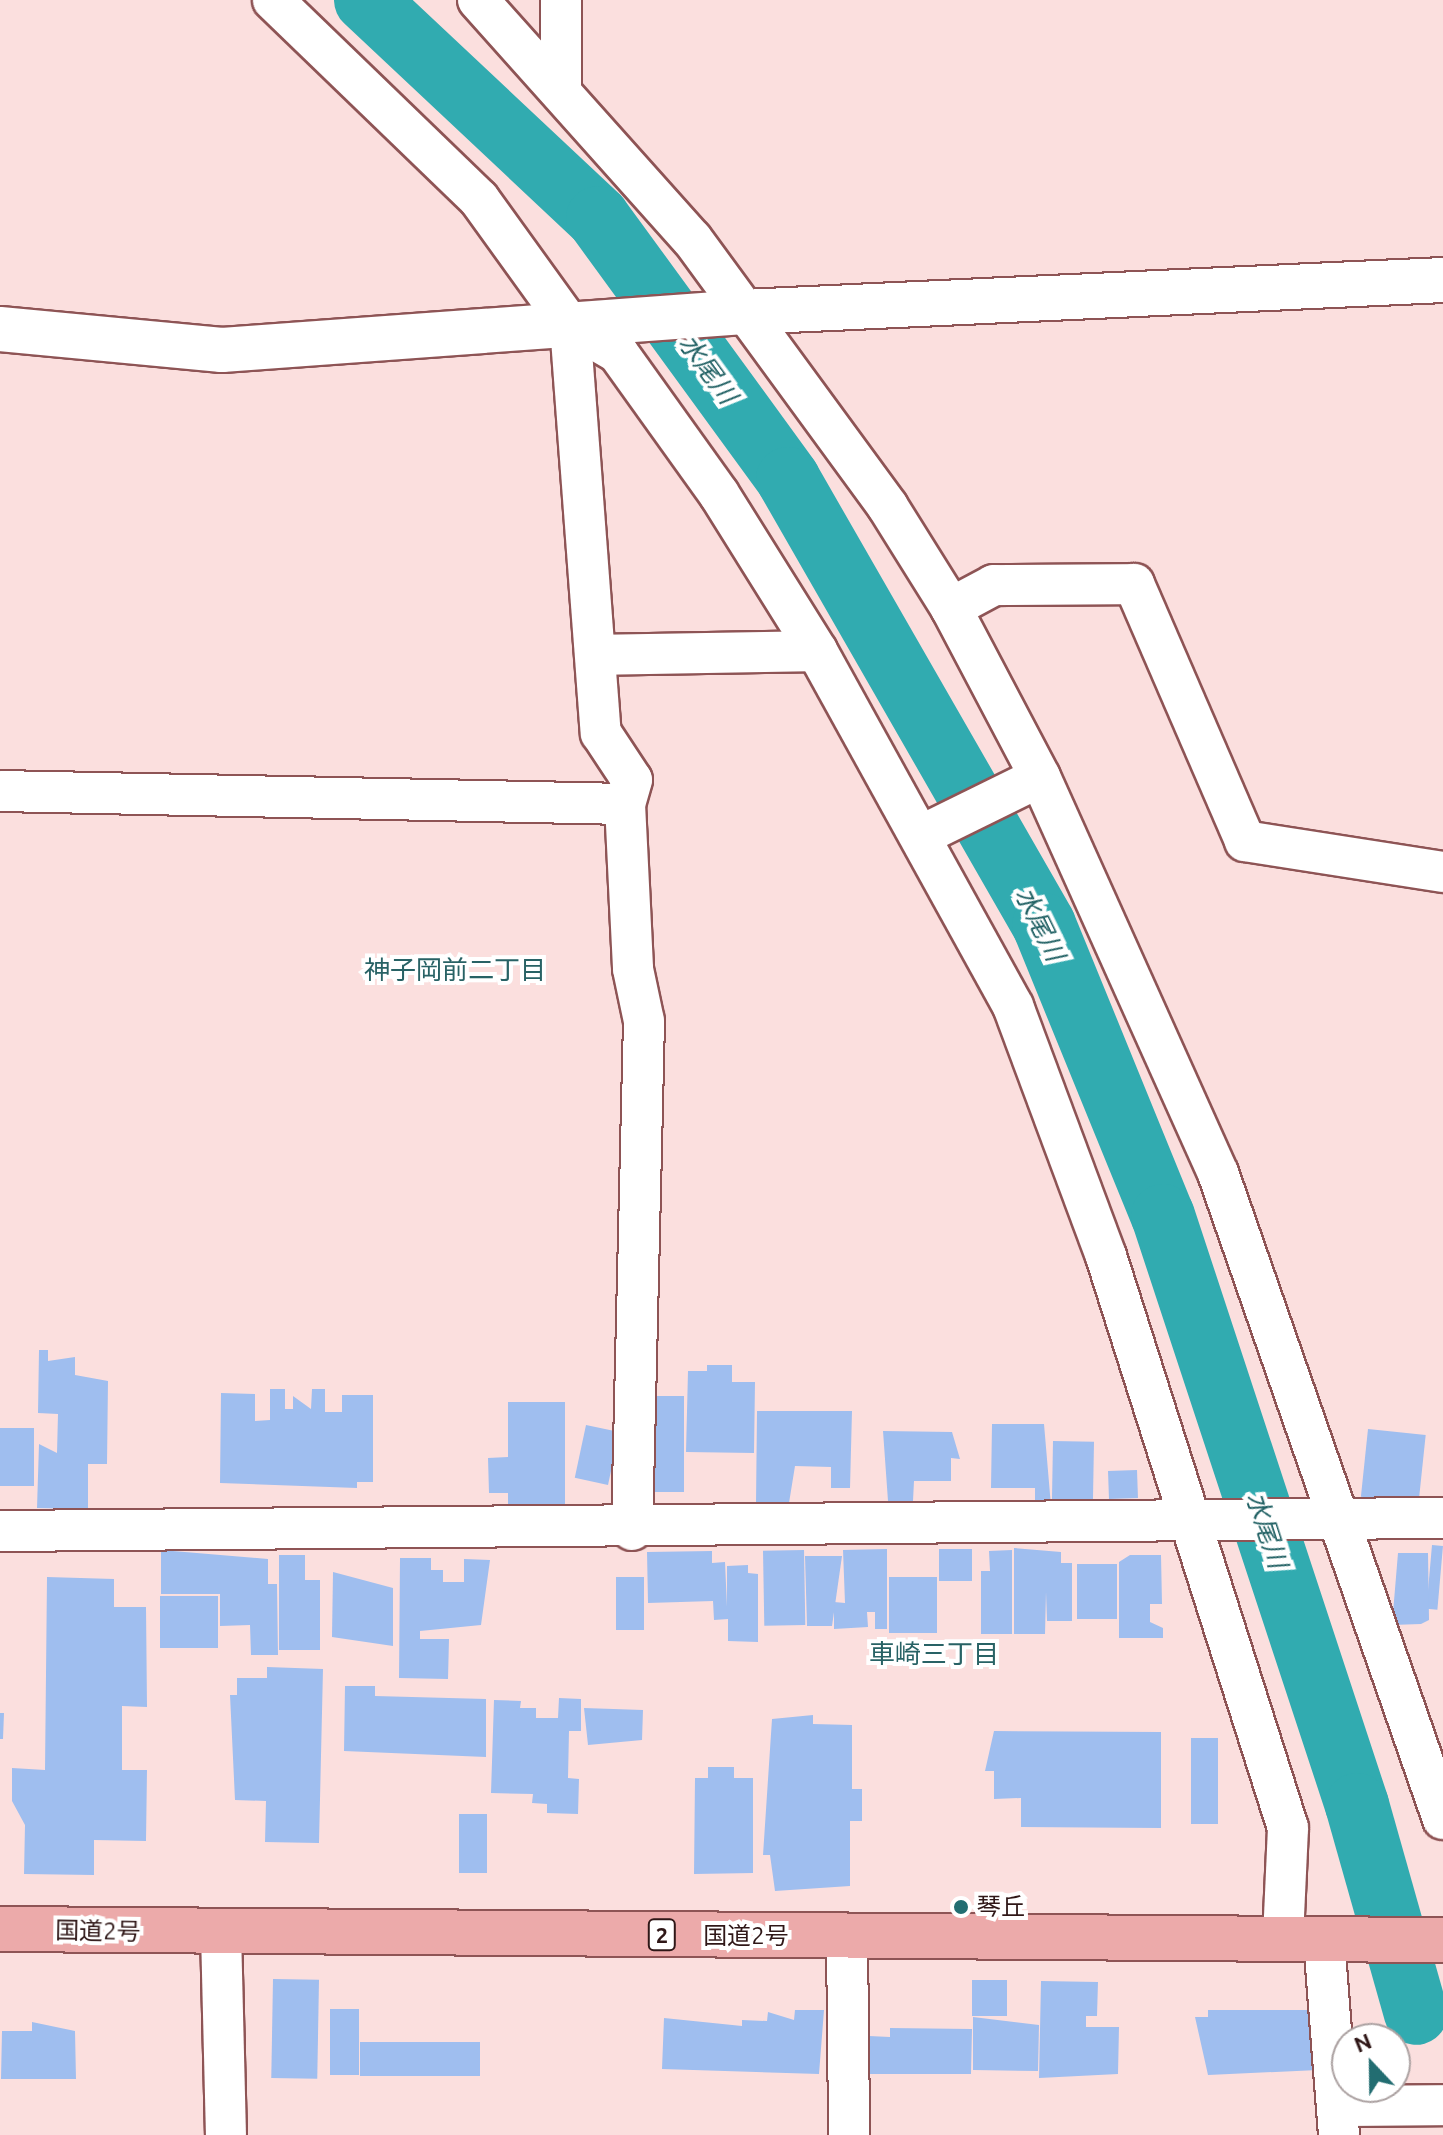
<!DOCTYPE html>
<html>
<head>
<meta charset="utf-8">
<style>
	body { margin:0 }
	#map { position:relative; width:1443px; height:2135px; overflow:hidden; background:#fbdfde; font-family:Ubuntu,"Noto Sans JP",sans-serif }
	div>[style] { position:absolute }
	.river>* { height:64px; margin:-32px; padding:0 32px; transform-origin:32px; border-radius:32px; background:#31abb0 }
	.building>* { inset:0; background:#9fbeef; transform-origin:0 0 }
	.roads { filter:drop-shadow(2px 0 #8e5455) drop-shadow(-2px 0 #8e5455) drop-shadow(0 2px #8e5455) drop-shadow(0 -2px #8e5455) }
	.minor>* { height:40px; margin:-20px; padding:0 20px; transform-origin:20px; border-radius:20px; background:#fff }
	.tertiary>* { height:44px; margin:-22px; padding:0 22px; transform-origin:22px; border-radius:22px; background:#fff }
	.trunk>* { height:44px; margin:-22px; padding:0 22px; transform-origin:22px; border-radius:22px; background:#ecaaaa }
	.dots>* { width:22px; height:22px; translate:-50% -50%; box-sizing:border-box; border:4px solid #fff; border-radius:50% }
	span { translate:-50% -50%; white-space:nowrap; text-align:center; line-height:1.15; -webkit-text-stroke:8px #fff; paint-order:stroke }
	.shield-label span { padding:2px 6px; background:#fff; border:2px solid; border-radius:6px; -webkit-text-stroke-width:0 }
	.shield-label { font-size:22px; color:#2f1717; font-weight:700 }
	.poi-label { font-size:24px; color:#2f1717 }
	.left { translate:0 -50%; text-align:left }
	.street-label { font-size:24px; color:#2f1717 }
	.water-label { font-size:26px; color:#206063; font-style:italic }
	.neighbourhood-label { font-size:26px; color:#286265 }
	.north { position:absolute; left:1331px; top:2023px; width:80px; height:80px; box-sizing:border-box; background:#fff; border:2px solid #aca2a2; border-radius:50%; rotate:338deg; font-size:22px; font-weight:700; line-height:32px; text-align:center; color:#2f1717 }
	.north::after { content:''; display:block; margin:auto; width:28px; height:36px; background:#226d71; clip-path:polygon(50% 0,100% 100%,50% 72%,0 100%) }
</style>
</head>
<body>
<div id="map">
	<div class="river">
		<div style="left:366px;top:0;width:318px;rotate:43.2deg"></div>
		<div style="left:598px;top:218px;width:323px;rotate:53.9deg"></div>
		<div style="left:788px;top:479px;width:514px;rotate:60.14deg"></div>
		<div style="left:1044px;top:925px;width:314px;rotate:67.8deg"></div>
		<div style="left:1163px;top:1216px;width:620px;rotate:71.77deg"></div>
		<div style="left:1357px;top:1805px;width:216px;rotate:74.2deg"></div>
	</div>
	<div class="building">
		<div style="clip-path:polygon(39px 1350px,48px 1350px,48px 1361px,75px 1357px,75px 1375px,108px 1381px,107px 1464px,88px 1464px,88px 1509px,37px 1508px,39px 1444px,57px 1453px,58px 1414px,38px 1413px)"></div>
		<div style="clip-path:polygon(707px 1365px,732px 1365px,732px 1382px,755px 1382px,754px 1453px,686px 1452px,688px 1371px,707px 1371px)"></div>
		<div style="clip-path:polygon(270px 1389px,285px 1389px,285px 1409px,293px 1409px,293px 1396px,311px 1409px,312px 1389px,325px 1389px,325px 1412px,342px 1412px,342px 1395px,373px 1395px,373px 1482px,357px 1482px,357px 1488px,220px 1483px,221px 1393px,255px 1394px,255px 1421px,270px 1420px)"></div>
		<div style="left:649px;top:1396px;width:35px;height:96px"></div>
		<div style="clip-path:polygon(508px 1402px,565px 1402px,565px 1504px,508px 1504px,508px 1493px,489px 1493px,488px 1458px,508px 1457px)"></div>
		<div style="clip-path:polygon(757px 1411px,852px 1411px,850px 1488px,831px 1488px,831px 1467px,795px 1466px,789px 1503px,756px 1503px)"></div>
		<div style="clip-path:polygon(992px 1424px,1044px 1424px,1051px 1506px,1035px 1506px,1035px 1488px,991px 1488px)"></div>
		<div style="left:586px;top:1425px;width:34px;height:54px;rotate:12deg"></div>
		<div style="left:0;top:1428px;width:34px;height:58px"></div>
		<div style="left:1368px;top:1429px;width:58px;height:68px;rotate:6deg"></div>
		<div style="clip-path:polygon(883px 1431px,952px 1432px,960px 1459px,951px 1458px,951px 1481px,914px 1481px,913px 1501px,888px 1501px)"></div>
		<div style="left:1053px;top:1441px;width:41px;height:63px;rotate:1deg"></div>
		<div style="left:1137px;top:1470px;width:28px;height:29px;rotate:88deg"></div>
		<div style="left:1432px;top:1545px;width:11px;height:64px;rotate:5deg"></div>
		<div style="clip-path:polygon(1014px 1548px,1061px 1552px,1061px 1563px,1072px 1563px,1072px 1621px,1047px 1621px,1046px 1592px,1045px 1634px,1014px 1634px)"></div>
		<div style="clip-path:polygon(887px 1549px,887px 1629px,875px 1629px,875px 1612px,867px 1612px,868px 1627px,834px 1629px,834px 1602px,845px 1603px,843px 1550px)"></div>
		<div style="left:972px;top:1549px;width:32px;height:33px;rotate:90deg"></div>
		<div style="clip-path:polygon(161px 1550px,268px 1559px,268px 1584px,277px 1584px,278px 1655px,251px 1655px,250px 1625px,220px 1626px,220px 1594px,161px 1594px)"></div>
		<div style="left:804px;top:1550px;width:75px;height:41px;rotate:89deg"></div>
		<div style="clip-path:polygon(1012px 1550px,1012px 1634px,981px 1634px,981px 1571px,990px 1571px,989px 1551px)"></div>
		<div style="clip-path:polygon(712px 1551px,712px 1563px,725px 1562px,727px 1607px,727px 1566px,748px 1565px,748px 1573px,758px 1574px,758px 1642px,728px 1641px,728px 1619px,714px 1620px,713px 1601px,648px 1603px,647px 1552px)"></div>
		<div style="clip-path:polygon(1398px 1553px,1428px 1553px,1429px 1620px,1421px 1624px,1392px 1625px)"></div>
		<div style="clip-path:polygon(279px 1555px,305px 1555px,305px 1580px,320px 1580px,320px 1650px,279px 1650px)"></div>
		<div style="clip-path:polygon(1130px 1555px,1161px 1555px,1162px 1604px,1150px 1604px,1150px 1622px,1163px 1628px,1163px 1638px,1119px 1638px,1119px 1562px)"></div>
		<div style="clip-path:polygon(805px 1556px,842px 1556px,832px 1626px,807px 1626px)"></div>
		<div style="clip-path:polygon(400px 1558px,431px 1558px,431px 1570px,443px 1570px,443px 1582px,464px 1582px,464px 1559px,490px 1560px,481px 1625px,420px 1631px,420px 1639px,449px 1639px,448px 1679px,399px 1678px)"></div>
		<div style="left:1077px;top:1564px;width:40px;height:55px"></div>
		<div style="clip-path:polygon(333px 1572px,393px 1588px,393px 1646px,332px 1637px)"></div>
		<div style="clip-path:polygon(47px 1577px,114px 1579px,114px 1607px,146px 1607px,147px 1707px,122px 1706px,122px 1770px,147px 1770px,146px 1841px,94px 1840px,94px 1875px,24px 1874px,25px 1825px,12px 1801px,12px 1768px,45px 1770px)"></div>
		<div style="left:616px;top:1577px;width:28px;height:53px"></div>
		<div style="left:889px;top:1577px;width:48px;height:56px"></div>
		<div style="left:160px;top:1596px;width:58px;height:52px"></div>
		<div style="clip-path:polygon(267px 1667px,323px 1669px,319px 1843px,265px 1842px,266px 1801px,235px 1800px,230px 1695px,237px 1695px,237px 1678px,267px 1678px)"></div>
		<div style="clip-path:polygon(345px 1686px,375px 1686px,375px 1696px,486px 1699px,486px 1757px,344px 1751px)"></div>
		<div style="clip-path:polygon(559px 1698px,581px 1699px,581px 1731px,569px 1731px,568px 1778px,579px 1779px,578px 1814px,547px 1813px,547px 1804px,532px 1803px,533px 1794px,491px 1793px,494px 1700px,521px 1701px,520px 1708px,536px 1708px,536px 1718px,558px 1718px)"></div>
		<div style="clip-path:polygon(584px 1708px,643px 1710px,642px 1740px,588px 1745px)"></div>
		<div style="clip-path:polygon(0 1713px,4px 1713px,3px 1739px,0 1739px)"></div>
		<div style="clip-path:polygon(813px 1715px,813px 1724px,852px 1725px,852px 1789px,862px 1789px,862px 1821px,850px 1821px,850px 1886px,775px 1891px,770px 1855px,763px 1855px,772px 1719px)"></div>
		<div style="clip-path:polygon(994px 1731px,1161px 1732px,1161px 1828px,1021px 1827px,1021px 1798px,994px 1799px,994px 1771px,985px 1771px)"></div>
		<div style="left:1191px;top:1738px;width:27px;height:86px"></div>
		<div style="clip-path:polygon(708px 1767px,734px 1767px,734px 1778px,753px 1778px,753px 1873px,694px 1874px,695px 1778px,708px 1778px)"></div>
		<div style="left:459px;top:1814px;width:28px;height:59px"></div>
		<div style="left:273px;top:1979px;width:46px;height:99px;rotate:1deg"></div>
		<div style="left:972px;top:1980px;width:35px;height:36px"></div>
		<div style="clip-path:polygon(1041px 1981px,1098px 1982px,1097px 2016px,1086px 2016px,1086px 2027px,1119px 2027px,1118px 2074px,1039px 2078px)"></div>
		<div style="left:330px;top:2009px;width:29px;height:66px"></div>
		<div style="clip-path:polygon(795px 2010px,824px 2010px,819px 2074px,662px 2069px,664px 2018px,742px 2026px,742px 2020px,767px 2021px,768px 2012px,794px 2020px)"></div>
		<div style="clip-path:polygon(1208px 2010px,1318px 2010px,1318px 2070px,1208px 2075px,1195px 2017px,1208px 2017px)"></div>
		<div style="clip-path:polygon(973px 2017px,1039px 2025px,1038px 2071px,973px 2070px)"></div>
		<div style="clip-path:polygon(32px 2022px,75px 2031px,76px 2079px,1px 2079px,2px 2031px,32px 2031px)"></div>
		<div style="clip-path:polygon(890px 2028px,972px 2029px,971px 2074px,868px 2074px,869px 2036px,890px 2037px)"></div>
		<div style="left:360px;top:2042px;width:120px;height:34px"></div>
	</div>
	<div class="roads">
		<div class="minor">
			<div style="left:273px;top:0;width:286px;rotate:44deg"></div>
			<div style="left:479px;top:199px;width:155px;rotate:54.2deg"></div>
			<div style="left:570px;top:325px;width:56px;rotate:30.3deg"></div>
			<div style="left:618px;top:353px;width:173px;rotate:54.4deg"></div>
			<div style="left:719px;top:494px;width:185px;rotate:58deg"></div>
			<div style="left:817px;top:651px;width:406px;rotate:61.1deg"></div>
			<div style="left:1013px;top:1006px;width:267px;rotate:69.6deg"></div>
			<div style="left:1106px;top:1256px;width:600px;rotate:72.35deg"></div>
			<div style="left:1288px;top:1828px;width:110px;rotate:92.6deg"></div>
			<div style="left:478px;top:0;width:321px;rotate:48.2deg"></div>
			<div style="left:692px;top:239px;width:332px;rotate:53.8deg"></div>
			<div style="left:888px;top:507px;width:119px;rotate:58deg"></div>
			<div style="left:951px;top:608px;width:191px;rotate:62.2deg"></div>
			<div style="left:1040px;top:777px;width:434px;rotate:65.8deg"></div>
			<div style="left:1218px;top:1173px;width:684px;rotate:70.8deg"></div>
			<div style="left:561px;top:0;width:86px;rotate:90deg"></div>
			<div style="left:570px;top:325px;width:409px;rotate:85.7deg"></div>
			<div style="left:601px;top:733px;width:56px;rotate:56.6deg"></div>
			<div style="left:632px;top:780px;width:25px;rotate:106deg"></div>
			<div style="left:625px;top:804px;width:165px;rotate:87.2deg"></div>
			<div style="left:633px;top:969px;width:53px;rotate:78.1deg"></div>
			<div style="left:644px;top:1021px;width:509px;rotate:91.35deg"></div>
			<div style="left:951px;top:608px;width:49px;rotate:-28.1deg"></div>
			<div style="left:994px;top:585px;width:140px;rotate:-0.4deg"></div>
			<div style="left:1134px;top:584px;width:280px;rotate:66.6deg"></div>
			<div style="left:1245px;top:841px;width:200px;rotate:8.9deg"></div>
			<div style="left:596px;top:655px;width:221px;rotate:-1deg"></div>
			<div style="left:0;top:791px;width:625px;rotate:1.19deg"></div>
			<div style="left:922px;top:835px;width:131px;rotate:-26.2deg"></div>
			<div style="left:0;top:1531px;width:1443px;rotate:-0.52deg"></div>
			<div style="left:221px;top:1932px;width:203px;rotate:88.6deg"></div>
			<div style="left:847px;top:1936px;width:199px;rotate:89.4deg"></div>
			<div style="left:1324px;top:1940px;width:196px;rotate:85.6deg"></div>
			<div style="left:1338px;top:2106px;width:105px;rotate:-0.5deg"></div>
		</div>
		<div class="tertiary">
			<div style="left:0;top:329px;width:223px;rotate:5.4deg"></div>
			<div style="left:222px;top:350px;width:523px;rotate:-4.16deg"></div>
			<div style="left:744px;top:312px;width:700px;rotate:-2.62deg"></div>
		</div>
		<div class="trunk">
			<div style="left:0;top:1929px;width:1443px;rotate:0.44deg"></div>
		</div>
	</div>
	<div class="dots">
		<div style="left:961px;top:1907px;background:#226d71"></div>
	</div>
	<div class="shield-label">
		<span style="left:662px;top:1935px">2</span>
	</div>
	<div class="poi-label">
		<span class="left" style="left:977px;top:1907px">琴丘</span>
	</div>
	<div class="street-label">
		<span style="left:98px;top:1931px;rotate:1deg">国道2号</span>
		<span style="left:746px;top:1936px">国道2号</span>
	</div>
	<div class="water-label">
		<span style="left:708px;top:369px;rotate:54deg">水尾川</span>
		<span style="left:1040px;top:924px;rotate:64deg">水尾川</span>
		<span style="left:1267px;top:1530px;rotate:72deg">水尾川</span>
	</div>
	<div class="neighbourhood-label">
		<span style="left:455px;top:970px">神子岡前二丁目</span>
		<span style="left:934px;top:1654px">車崎三丁目</span>
	</div>
	<div class="north">N</div>
</div>
</body>
</html>
